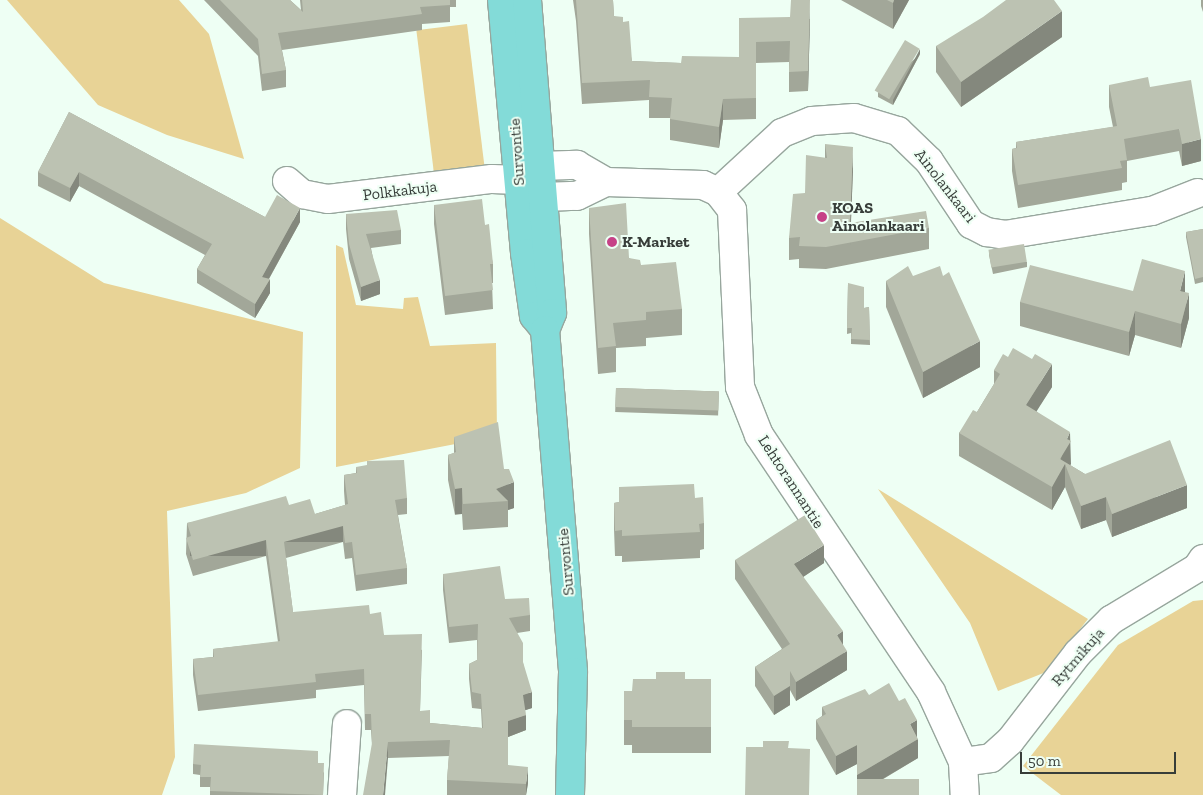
<!DOCTYPE html>
<html>
<head>
<meta charset="utf-8">
<style>
	body { margin:0 }
	#map { position:relative; width:1203px; height:795px; overflow:hidden; background:#eefff4; font-family:"Zilla Slab",serif }
	div>[style] { position:absolute }
	.green>* { inset:0; background:#e8d396; transform-origin:0 0 }
	.roads { filter:drop-shadow(1px 0 #97a69d) drop-shadow(-1px 0 #97a69d) drop-shadow(0 1px #97a69d) drop-shadow(0 -1px #97a69d) }
	.minor>* { height:28px; margin:-14px; padding:0 14px; transform-origin:14px; border-radius:14px; background:#fff }
	.major>* { height:28px; margin:-14px; padding:0 14px; transform-origin:14px; border-radius:14px; background:#83dbd8 }
	.wall>* { inset:0; background:#a2a799; transform-origin:0 0 }
	.shaded-wall>* { inset:0; background:#84887d; transform-origin:0 0 }
	.building>* { inset:0; background:#bcc2b2; transform-origin:0 0 }
	.dots>* { width:14px; height:14px; translate:-50% -50%; box-sizing:border-box; border:2px solid #eefff4; border-radius:50% }
	span { translate:-50% -50%; white-space:nowrap; text-align:center; line-height:1.15; -webkit-text-stroke:4px #eefff4; paint-order:stroke }
	.street-label { font-size:16px; color:#373d39 }
	.poi-label { font-size:16px; color:#373d39; font-weight:700 }
	.left { translate:0 -50%; text-align:left }
	.scale { position:absolute; left:1020px; top:752px; width:156px; height:22px; box-sizing:border-box; border:2px solid #373d39; border-top:0; padding-left:6px; font-size:15px; line-height:18px; white-space:nowrap; color:#373d39; -webkit-text-stroke:4px #eefff4; paint-order:stroke }
</style>
</head>
<body>
<div id="map">
	<div class="green">
		<div style="clip-path:polygon(7px 0,179px 0,209px 34px,244px 159px,167px 135px,98px 105px)"></div>
		<div style="left:467px;top:24px;width:144px;height:51px;rotate:83deg"></div>
		<div style="clip-path:polygon(0 218px,104px 283px,303px 332px,300px 468px,246px 493px,167px 511px,175px 757px,162px 795px,0 795px)"></div>
		<div style="clip-path:polygon(336px 245px,343px 248px,356px 305px,403px 309px,404px 298px,418px 297px,430px 346px,496px 343px,497px 436px,336px 467px)"></div>
		<div style="clip-path:polygon(878px 489px,1088px 619px,1046px 672px,998px 691px,970px 623px)"></div>
		<div style="clip-path:polygon(1203px 600px,1203px 795px,1061px 795px,1023px 766px,1118px 645px,1193px 601px)"></div>
	</div>
	<div class="roads">
		<div class="minor">
			<div style="left:520px;top:179px;width:25px;rotate:-32deg"></div>
			<div style="left:541px;top:166px;width:36px;rotate:-2deg"></div>
			<div style="left:577px;top:165px;width:34px;rotate:30deg"></div>
			<div style="left:606px;top:182px;width:97px;rotate:1.8deg"></div>
			<div style="left:703px;top:185px;width:17px;rotate:25deg"></div>
			<div style="left:718px;top:192px;width:23px;rotate:52deg"></div>
			<div style="left:732px;top:210px;width:177px;rotate:87.4deg"></div>
			<div style="left:740px;top:387px;width:52px;rotate:68.4deg"></div>
			<div style="left:759px;top:435px;width:309px;rotate:56.2deg"></div>
			<div style="left:931px;top:692px;width:77px;rotate:65.4deg"></div>
			<div style="left:963px;top:762px;width:33px;rotate:87deg"></div>
			<div style="left:287px;top:181px;width:20px;rotate:41deg"></div>
			<div style="left:302px;top:194px;width:26px;rotate:11deg"></div>
			<div style="left:328px;top:199px;width:165px;rotate:-7deg"></div>
			<div style="left:492px;top:179px;width:27px;rotate:2deg"></div>
			<div style="left:524px;top:184px;width:23px;rotate:34deg"></div>
			<div style="left:543px;top:197px;width:34px;rotate:-2deg"></div>
			<div style="left:577px;top:196px;width:32px;rotate:-26deg"></div>
			<div style="left:718px;top:192px;width:87px;rotate:-42.7deg"></div>
			<div style="left:782px;top:133px;width:32px;rotate:-22deg"></div>
			<div style="left:812px;top:121px;width:42px;rotate:-4.1deg"></div>
			<div style="left:854px;top:118px;width:46px;rotate:16.5deg"></div>
			<div style="left:898px;top:131px;width:43px;rotate:44.1deg"></div>
			<div style="left:929px;top:161px;width:76px;rotate:56.3deg"></div>
			<div style="left:971px;top:224px;width:18px;rotate:27deg"></div>
			<div style="left:987px;top:232px;width:18px;rotate:9deg"></div>
			<div style="left:1005px;top:235px;width:149px;rotate:-9.3deg"></div>
			<div style="left:1152px;top:211px;width:49px;rotate:-21.4deg"></div>
			<div style="left:963px;top:762px;width:28px;rotate:-8deg"></div>
			<div style="left:991px;top:758px;width:25px;rotate:-42deg"></div>
			<div style="left:1010px;top:741px;width:111px;rotate:-52.3deg"></div>
			<div style="left:1078px;top:653px;width:47px;rotate:-45deg"></div>
			<div style="left:1111px;top:620px;width:100px;rotate:-31.2deg"></div>
			<div style="left:1197px;top:568px;width:11px;rotate:-56deg"></div>
			<div style="left:342px;top:795px;width:71px;rotate:-86deg"></div>
		</div>
		<div class="major">
			<div style="left:502px;top:0;width:254px;rotate:84.8deg"></div>
			<div style="left:525px;top:253px;width:64px;rotate:81.9deg"></div>
			<div style="left:534px;top:316px;width:14px;rotate:51deg"></div>
			<div style="left:527px;top:0;width:314px;rotate:85.4deg"></div>
			<div style="left:552px;top:313px;width:18px;rotate:112deg"></div>
			<div style="left:545px;top:330px;width:343px;rotate:85.3deg"></div>
			<div style="left:573px;top:672px;width:123px;rotate:91.4deg"></div>
		</div>
	</div>
	<div class="wall">
		<div style="clip-path:polygon(204px 0,290px 0,301px 10px,300px 0,456px 0,456px 7px,450px 7px,450px 22px,422px 24px,422px 30px,282px 50px,286px 70px,286px 87px,262px 91px,258px 56px)"></div>
		<div style="clip-path:polygon(573px 0,613px 0,614px 16px,623px 22px,632px 61px,681px 63px,739px 57px,739px 18px,810px 19px,808px 91px,789px 92px,789px 62px,756px 63px,756px 119px,723px 120px,719px 148px,670px 140px,670px 118px,649px 118px,649px 100px,582px 104px,576px 21px)"></div>
		<div style="clip-path:polygon(841px 0,909px 0,893px 29px)"></div>
		<div style="clip-path:polygon(1201px 0,1203px 0,1203px 12px,1201px 6px)"></div>
		<div style="clip-path:polygon(1062px 37px,961px 107px,936px 72px,936px 46px)"></div>
		<div style="clip-path:polygon(920px 54px,893px 105px,878px 97px,878px 92px)"></div>
		<div style="clip-path:polygon(1109px 85px,1150px 87px,1201px 161px,1182px 166px,1179px 151px,1127px 161px,1127px 182px,1122px 183px,1122px 190px,1018px 208px,1012px 171px,1012px 149px,1016px 148px,1016px 142px,1113px 127px,1109px 107px)"></div>
		<div style="clip-path:polygon(69px 112px,265px 217px,300px 222px,269px 279px,270px 293px,255px 318px,197px 283px,197px 269px,205px 255px,79px 186px,70px 202px,38px 186px,38px 172px)"></div>
		<div style="clip-path:polygon(825px 144px,853px 168px,851px 223px,929px 228px,929px 249px,826px 269px,799px 268px,799px 259px,789px 260px,789px 238px,805px 193px,825px 158px)"></div>
		<div style="clip-path:polygon(434px 205px,485px 225px,493px 264px,493px 283px,492px 283px,493px 309px,445px 315px,434px 224px)"></div>
		<div style="clip-path:polygon(589px 208px,629px 258px,641px 265px,682px 309px,682px 335px,646px 338px,646px 346px,616px 348px,616px 372px,598px 374px,589px 234px)"></div>
		<div style="clip-path:polygon(346px 214px,401px 230px,401px 244px,371px 248px,380px 294px,361px 301px,349px 259px,346px 229px)"></div>
		<div style="clip-path:polygon(1203px 229px,1203px 282px,1195px 284px,1186px 237px,1186px 232px)"></div>
		<div style="clip-path:polygon(989px 250px,1027px 262px,1027px 267px,993px 274px,989px 255px)"></div>
		<div style="clip-path:polygon(913px 276px,943px 276px,980px 367px,923px 398px,886px 307px,886px 281px)"></div>
		<div style="clip-path:polygon(848px 283px,864px 308px,869px 307px,870px 345px,851px 344px,851px 333px,847px 334px)"></div>
		<div style="clip-path:polygon(1133px 291px,1185px 292px,1189px 318px,1181px 348px,1135px 335px,1129px 356px,1020px 326px,1020px 302px)"></div>
		<div style="clip-path:polygon(994px 370px,1052px 387px,1036px 411px,1070px 441px,1070px 465px,1085px 474px,1187px 508px,1112px 537px,1106px 520px,1081px 529px,1065px 487px,1052px 510px,959px 456px,959px 433px,977px 412px,994px 384px)"></div>
		<div style="left:616px;top:388px;width:103px;height:24px;rotate:2deg"></div>
		<div style="clip-path:polygon(454px 437px,504px 469px,514px 508px,508px 510px,508px 527px,463px 530px,462px 514px,455px 515px,448px 480px,448px 455px,454px 453px)"></div>
		<div style="clip-path:polygon(356px 467px,407px 498px,407px 514px,398px 515px,407px 568px,407px 584px,356px 591px,352px 558px,345px 559px,343px 542px,286px 558px,293px 612px,370px 614px,384px 635px,422px 650px,420px 711px,430px 723px,482px 728px,481px 709px,472px 708px,469px 679px,469px 664px,477px 660px,477px 640px,449px 643px,443px 590px,443px 574px,505px 599px,530px 615px,530px 631px,517px 633px,532px 708px,525px 710px,526px 730px,508px 737px,508px 765px,528px 783px,526px 795px,447px 795px,447px 780px,449px 756px,388px 758px,372px 745px,371px 730px,365px 730px,364px 685px,316px 690px,316px 698px,198px 711px,193px 675px,193px 659px,213px 657px,213px 649px,278px 642px,266px 556px,193px 576px,186px 554px,187px 523px,289px 505px,315px 514px,345px 505px,344px 491px,344px 475px,356px 473px)"></div>
		<div style="clip-path:polygon(619px 487px,695px 498px,704px 523px,704px 549px,700px 550px,700px 558px,622px 562px,622px 556px,615px 556px,614px 529px,614px 503px,619px 502px)"></div>
		<div style="clip-path:polygon(735px 560px,824px 563px,803px 577px,843px 645px,847px 670px,796px 701px,790px 690px,790px 705px,774px 715px,755px 686px,755px 667px,782px 649px,735px 579px)"></div>
		<div style="clip-path:polygon(685px 679px,711px 679px,711px 753px,632px 753px,632px 745px,624px 745px,624px 691px,632px 691px)"></div>
		<div style="clip-path:polygon(869px 695px,917px 737px,918px 758px,857px 795px,857px 764px,836px 775px,816px 739px,816px 720px,822px 716px,822px 707px)"></div>
		<div style="clip-path:polygon(318px 763px,324px 773px,323px 795px,210px 795px,210px 787px,200px 787px,200px 775px,193px 774px,193px 764px)"></div>
	</div>
	<div class="shaded-wall">
		<div style="clip-path:polygon(810px 0,810px 19px,808px 91px,808px 71px)"></div>
		<div style="clip-path:polygon(894px 0,909px 0,893px 29px,893px 3px)"></div>
		<div style="clip-path:polygon(1062px 11px,1062px 37px,961px 107px,961px 82px)"></div>
		<div style="clip-path:polygon(920px 49px,920px 54px,893px 105px,893px 100px)"></div>
		<div style="clip-path:polygon(723px 99px,723px 120px,719px 148px,719px 127px)"></div>
		<div style="clip-path:polygon(1201px 139px,1201px 161px,1182px 166px,1182px 144px)"></div>
		<div style="clip-path:polygon(853px 147px,853px 168px,850px 245px,850px 223px)"></div>
		<div style="clip-path:polygon(79px 172px,79px 186px,70px 202px,70px 188px)"></div>
		<div style="clip-path:polygon(300px 208px,300px 222px,262px 291px,262px 277px)"></div>
		<div style="clip-path:polygon(1185px 271px,1185px 296px,1180px 291px)"></div>
		<div style="clip-path:polygon(270px 279px,270px 293px,255px 318px,255px 304px)"></div>
		<div style="clip-path:polygon(380px 280px,380px 294px,361px 301px,361px 287px)"></div>
		<div style="clip-path:polygon(1189px 293px,1189px 318px,1181px 348px,1181px 324px)"></div>
		<div style="clip-path:polygon(1135px 311px,1135px 335px,1129px 356px,1129px 332px)"></div>
		<div style="clip-path:polygon(980px 341px,980px 367px,923px 398px,923px 372px)"></div>
		<div style="clip-path:polygon(1052px 364px,1052px 387px,1026px 428px,1026px 405px)"></div>
		<div style="clip-path:polygon(1070px 432px,1071px 464px,1068px 470px,1065px 464px,1065px 487px,1052px 510px,1052px 487px,1067px 439px)"></div>
		<div style="clip-path:polygon(514px 482px,514px 508px,508px 510px,508px 501px,496px 489px)"></div>
		<div style="clip-path:polygon(1187px 485px,1187px 508px,1112px 537px,1112px 514px)"></div>
		<div style="left:462px;top:488px;width:26px;height:7px;rotate:90deg"></div>
		<div style="clip-path:polygon(1106px 497px,1106px 520px,1081px 529px,1081px 506px)"></div>
		<div style="left:343px;top:526px;width:16px;height:61px;rotate:90deg"></div>
		<div style="left:266px;top:540px;width:16px;height:76px;rotate:90deg"></div>
		<div style="clip-path:polygon(824px 545px,824px 563px,794px 583px,794px 564px)"></div>
		<div style="clip-path:polygon(843px 631px,843px 650px,837px 635px)"></div>
		<div style="clip-path:polygon(847px 651px,847px 670px,796px 701px,796px 682px)"></div>
		<div style="clip-path:polygon(790px 671px,790px 705px,774px 715px,774px 696px)"></div>
		<div style="clip-path:polygon(532px 692px,532px 708px,523px 711px,523px 695px)"></div>
		<div style="clip-path:polygon(526px 715px,526px 730px,508px 737px,508px 721px)"></div>
		<div style="clip-path:polygon(917px 720px,917px 739px,910px 724px)"></div>
		<div style="clip-path:polygon(918px 739px,918px 758px,857px 794px,857px 775px)"></div>
		<div style="clip-path:polygon(388px 742px,388px 758px,385px 795px,383px 795px)"></div>
		<div style="clip-path:polygon(857px 745px,857px 764px,836px 775px,836px 756px)"></div>
		<div style="clip-path:polygon(528px 767px,528px 783px,526px 795px,526px 784px)"></div>
	</div>
	<div class="building">
		<div style="clip-path:polygon(220px 0,290px 0,303px 12px,302px 0,450px 0,450px 5px,420px 7px,422px 14px,278px 33px,286px 70px,262px 74px,258px 39px)"></div>
		<div style="clip-path:polygon(576px 0,613px 0,614px 16px,623px 17px,623px 22px,629px 21px,632px 61px,681px 63px,682px 56px,739px 57px,739px 18px,790px 17px,791px 0,810px 0,808px 71px,789px 72px,790px 41px,756px 42px,756px 98px,723px 99px,719px 127px,670px 119px,672px 98px,649px 97px,650px 80px,582px 83px)"></div>
		<div style="clip-path:polygon(887px 0,894px 0,893px 3px)"></div>
		<div style="clip-path:polygon(1006px 0,1054px 0,1062px 11px,961px 82px,936px 46px,983px 17px)"></div>
		<div style="left:905px;top:40px;width:17px;height:59px;rotate:31deg"></div>
		<div style="clip-path:polygon(1148px 77px,1150px 87px,1191px 80px,1201px 139px,1182px 144px,1179px 129px,1124px 139px,1127px 160px,1120px 161px,1122px 168px,1018px 185px,1012px 149px,1017px 148px,1016px 142px,1117px 126px,1109px 85px)"></div>
		<div style="clip-path:polygon(69px 112px,265px 217px,277px 195px,300px 208px,262px 277px,270px 279px,255px 304px,197px 269px,212px 244px,79px 172px,70px 188px,38px 172px)"></div>
		<div style="clip-path:polygon(825px 144px,853px 147px,850px 223px,926px 211px,929px 228px,826px 247px,799px 246px,800px 237px,789px 238px,793px 194px,805px 193px,806px 155px,827px 158px)"></div>
		<div style="clip-path:polygon(482px 199px,485px 225px,489px 224px,493px 264px,490px 264px,493px 290px,445px 296px,434px 205px)"></div>
		<div style="clip-path:polygon(626px 203px,629px 258px,640px 260px,641px 265px,676px 262px,682px 309px,646px 312px,646px 320px,613px 323px,616px 346px,598px 348px,589px 208px)"></div>
		<div style="clip-path:polygon(397px 210px,401px 230px,366px 234px,380px 280px,361px 287px,349px 244px,346px 214px)"></div>
		<div style="clip-path:polygon(1203px 229px,1203px 277px,1195px 279px,1186px 232px)"></div>
		<div style="left:1024px;top:244px;width:18px;height:36px;rotate:81deg"></div>
		<div style="clip-path:polygon(1142px 259px,1185px 271px,1180px 291px,1189px 293px,1181px 324px,1135px 311px,1129px 332px,1020px 302px,1030px 265px,1133px 291px)"></div>
		<div style="clip-path:polygon(908px 266px,913px 276px,940px 266px,943px 276px,949px 272px,980px 341px,923px 372px,886px 281px)"></div>
		<div style="clip-path:polygon(848px 283px,864px 287px,864px 308px,869px 307px,870px 340px,851px 339px,852px 328px,847px 328px)"></div>
		<div style="clip-path:polygon(1013px 348px,1032px 359px,1035px 354px,1052px 364px,1026px 405px,1070px 432px,1067px 439px,1071px 441px,1060px 459px,1085px 474px,1170px 440px,1187px 485px,1112px 514px,1106px 497px,1081px 506px,1065px 464px,1052px 487px,959px 433px,973px 410px,977px 412px,1000px 374px,994px 370px,1003px 354px,1008px 357px)"></div>
		<div style="left:616px;top:388px;width:103px;height:19px;rotate:2deg"></div>
		<div style="clip-path:polygon(498px 422px,504px 469px,509px 469px,514px 482px,496px 489px,508px 501px,463px 504px,462px 488px,455px 489px,448px 455px,456px 452px,454px 437px)"></div>
		<div style="clip-path:polygon(404px 460px,407px 498px,395px 500px,407px 568px,356px 575px,352px 542px,345px 543px,343px 526px,284px 542px,293px 612px,369px 605px,370px 614px,381px 612px,384px 635px,422px 634px,420px 711px,430px 710px,430px 723px,483px 728px,481px 694px,472px 692px,469px 664px,477px 660px,478px 624px,449px 627px,443px 574px,500px 566px,505px 599px,529px 598px,530px 615px,509px 618px,523px 643px,523px 662px,532px 692px,523px 695px,526px 715px,508px 721px,508px 765px,528px 767px,526px 784px,447px 780px,450px 740px,388px 742px,383px 795px,363px 795px,372px 743px,371px 714px,365px 714px,364px 669px,315px 674px,316px 682px,198px 695px,193px 659px,214px 657px,213px 649px,280px 641px,266px 540px,193px 560px,186px 538px,191px 536px,187px 523px,286px 496px,289px 505px,310px 499px,315px 514px,348px 504px,344px 475px,357px 473px,356px 467px,367px 465px,367px 461px)"></div>
		<div style="clip-path:polygon(694px 484px,695px 498px,703px 497px,704px 523px,699px 524px,700px 532px,622px 536px,622px 530px,615px 531px,614px 503px,619px 502px,619px 487px)"></div>
		<div style="clip-path:polygon(805px 515px,824px 545px,794px 564px,843px 631px,837px 635px,847px 651px,796px 682px,790px 671px,790px 686px,774px 696px,755px 667px,790px 644px,735px 560px)"></div>
		<div style="clip-path:polygon(656px 672px,685px 672px,685px 679px,711px 679px,711px 727px,632px 727px,632px 720px,624px 720px,624px 691px,632px 691px,633px 679px,656px 679px)"></div>
		<div style="clip-path:polygon(889px 683px,899px 701px,905px 698px,917px 720px,910px 724px,918px 739px,857px 775px,857px 745px,836px 756px,816px 720px,826px 714px,822px 707px,865px 689px,869px 695px)"></div>
		<div style="clip-path:polygon(763px 741px,789px 741px,788px 748px,810px 749px,809px 795px,745px 795px,746px 747px,763px 747px)"></div>
		<div style="clip-path:polygon(194px 744px,318px 751px,318px 763px,324px 763px,323px 795px,210px 791px,211px 777px,200px 777px,201px 765px,193px 764px)"></div>
		<div style="left:919px;top:779px;width:16px;height:62px;rotate:90deg"></div>
	</div>
	<div class="dots">
		<div style="left:822px;top:217px;background:#c64287"></div>
		<div style="left:612px;top:242px;background:#c64287"></div>
	</div>
	<div class="street-label">
		<span style="left:517px;top:152px;rotate:-94deg">Survontie</span>
		<span style="left:945px;top:186px;rotate:52deg">Ainolankaari</span>
		<span style="left:400px;top:191px;rotate:-7deg">Polkkakuja</span>
		<span style="left:791px;top:482px;rotate:57deg">Lehtorannantie</span>
		<span style="left:566px;top:562px;rotate:-95deg">Survontie</span>
		<span style="left:1078px;top:657px;rotate:-49deg">Rytmikuja</span>
	</div>
	<div class="poi-label">
		<span class="left" style="left:832px;top:217px">KOAS<br>Ainolankaari</span>
		<span class="left" style="left:622px;top:242px">K-Market</span>
	</div>
	<div class="scale">50 m</div>
</div>
</body>
</html>
